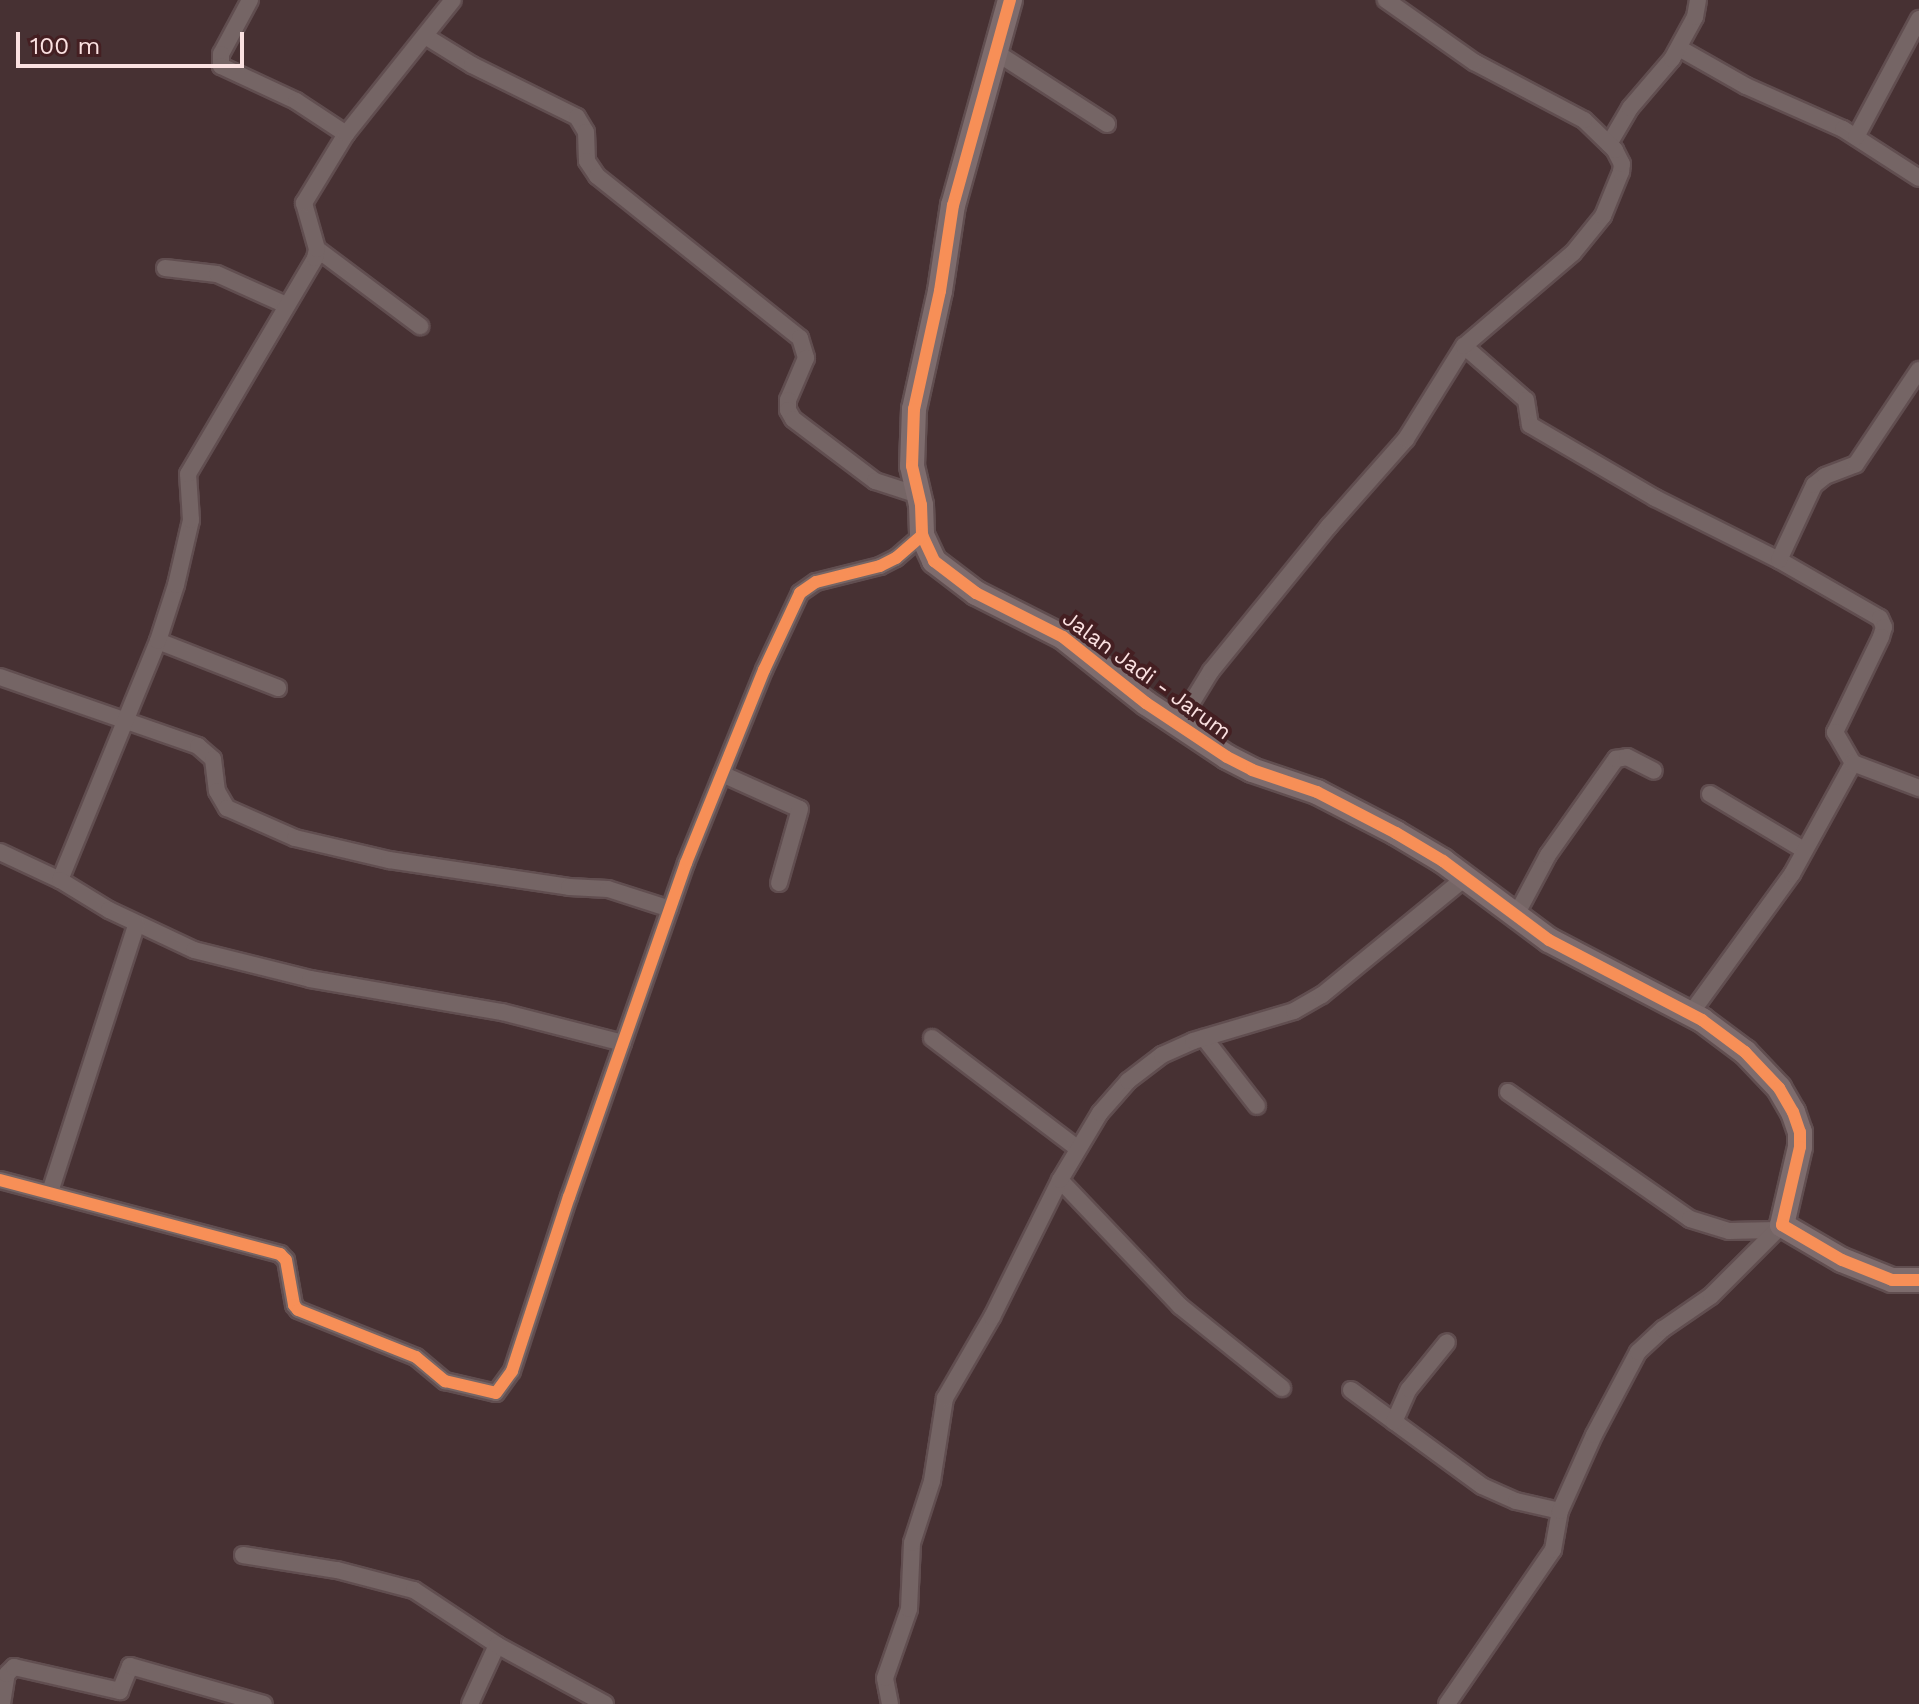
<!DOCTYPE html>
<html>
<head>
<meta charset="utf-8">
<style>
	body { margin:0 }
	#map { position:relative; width:1919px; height:1704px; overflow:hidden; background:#473133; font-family:"Work Sans",sans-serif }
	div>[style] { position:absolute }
	.roads { filter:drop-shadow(2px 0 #614e50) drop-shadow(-2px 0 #614e50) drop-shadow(0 2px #614e50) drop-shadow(0 -2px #614e50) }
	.street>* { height:16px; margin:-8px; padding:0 8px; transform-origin:8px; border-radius:8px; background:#756565 }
	.secondary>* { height:24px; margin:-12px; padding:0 12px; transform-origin:12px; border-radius:12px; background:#7e6c6d }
	.cycleway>* { height:12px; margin:-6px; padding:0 6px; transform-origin:6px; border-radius:6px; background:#f78f57 }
	span { translate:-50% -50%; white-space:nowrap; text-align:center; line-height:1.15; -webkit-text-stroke:8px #441f22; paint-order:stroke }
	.street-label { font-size:22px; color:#fbe1e1 }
	.scale { position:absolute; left:16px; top:32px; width:228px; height:36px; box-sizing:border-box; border:4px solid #fbe1e1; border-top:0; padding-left:10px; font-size:24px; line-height:28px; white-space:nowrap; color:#fbe1e1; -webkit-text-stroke:6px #441f22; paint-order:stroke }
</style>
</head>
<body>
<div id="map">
	<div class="roads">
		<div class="street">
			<div style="left:250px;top:0;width:61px;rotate:118.2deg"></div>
			<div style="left:221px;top:54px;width:12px;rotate:90deg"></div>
			<div style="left:221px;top:66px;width:83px;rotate:25deg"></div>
			<div style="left:296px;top:101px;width:60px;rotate:33.4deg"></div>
			<div style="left:425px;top:36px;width:55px;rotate:31.7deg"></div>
			<div style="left:472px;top:65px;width:117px;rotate:26.3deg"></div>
			<div style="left:577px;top:117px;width:17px;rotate:59deg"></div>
			<div style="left:586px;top:132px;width:29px;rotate:88deg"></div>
			<div style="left:587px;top:161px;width:18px;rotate:56deg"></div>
			<div style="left:597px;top:176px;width:260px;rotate:38.6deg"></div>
			<div style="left:800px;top:338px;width:21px;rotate:73deg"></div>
			<div style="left:806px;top:358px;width:46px;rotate:113.2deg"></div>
			<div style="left:788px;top:400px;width:10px;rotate:90deg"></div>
			<div style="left:788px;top:410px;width:10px;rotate:61deg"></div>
			<div style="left:793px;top:419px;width:103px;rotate:37.1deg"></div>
			<div style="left:875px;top:481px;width:45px;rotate:18deg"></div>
			<div style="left:1679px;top:48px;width:77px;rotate:29.6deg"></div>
			<div style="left:1746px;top:86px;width:106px;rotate:23.9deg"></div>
			<div style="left:1843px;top:129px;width:90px;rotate:32.8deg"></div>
			<div style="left:997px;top:53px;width:131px;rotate:32.8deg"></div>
			<div style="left:1856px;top:137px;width:134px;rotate:-61.9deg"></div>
			<div style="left:1609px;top:144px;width:42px;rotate:-59.7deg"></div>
			<div style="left:1630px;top:108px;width:65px;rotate:-49.4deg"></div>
			<div style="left:1672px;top:59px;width:48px;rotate:-61.3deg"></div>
			<div style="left:1695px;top:17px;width:17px;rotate:-80deg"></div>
			<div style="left:317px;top:249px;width:129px;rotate:36.8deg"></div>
			<div style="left:165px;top:268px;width:52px;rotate:6.6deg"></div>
			<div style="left:217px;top:274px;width:76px;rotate:24.2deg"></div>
			<div style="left:1464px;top:346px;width:82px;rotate:41.1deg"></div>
			<div style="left:1526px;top:400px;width:25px;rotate:81deg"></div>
			<div style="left:1530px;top:425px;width:145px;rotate:30.3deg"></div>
			<div style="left:1655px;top:498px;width:139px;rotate:26.6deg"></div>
			<div style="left:1779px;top:560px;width:116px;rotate:29.9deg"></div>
			<div style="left:1880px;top:618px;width:10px;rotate:66deg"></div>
			<div style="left:1884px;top:627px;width:10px;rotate:107deg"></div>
			<div style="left:1881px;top:637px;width:106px;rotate:115.8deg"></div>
			<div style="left:1835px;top:732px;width:36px;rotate:60deg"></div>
			<div style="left:1779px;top:560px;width:83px;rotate:-65deg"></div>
			<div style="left:1814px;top:485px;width:14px;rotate:-39deg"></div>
			<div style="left:1825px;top:476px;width:33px;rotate:-21deg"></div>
			<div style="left:1856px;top:464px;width:113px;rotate:-56.2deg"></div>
			<div style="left:158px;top:641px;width:129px;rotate:21.4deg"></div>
			<div style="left:0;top:677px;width:210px;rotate:19.2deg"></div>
			<div style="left:198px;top:746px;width:20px;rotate:41deg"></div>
			<div style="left:213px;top:759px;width:32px;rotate:83deg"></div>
			<div style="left:217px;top:791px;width:20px;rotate:60deg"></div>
			<div style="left:227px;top:808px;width:74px;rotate:23.8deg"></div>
			<div style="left:295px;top:838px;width:97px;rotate:13.2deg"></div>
			<div style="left:389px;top:860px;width:182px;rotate:8.5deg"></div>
			<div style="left:569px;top:887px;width:39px;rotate:3deg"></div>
			<div style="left:608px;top:889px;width:65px;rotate:17.9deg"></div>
			<div style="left:1178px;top:725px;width:63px;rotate:-58.6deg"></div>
			<div style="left:1211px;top:671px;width:187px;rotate:-50.9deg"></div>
			<div style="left:1329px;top:526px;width:116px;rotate:-48.5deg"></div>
			<div style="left:1406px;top:439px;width:110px;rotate:-58.1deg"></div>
			<div style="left:1464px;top:346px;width:143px;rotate:-40.5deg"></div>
			<div style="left:1573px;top:253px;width:48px;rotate:-51deg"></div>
			<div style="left:1603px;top:216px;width:48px;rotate:-67.8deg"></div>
			<div style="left:1621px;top:172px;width:8px;rotate:-83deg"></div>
			<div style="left:1622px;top:164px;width:16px;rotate:-117deg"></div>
			<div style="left:1615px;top:150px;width:43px;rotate:-135.9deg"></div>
			<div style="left:1584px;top:120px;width:124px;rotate:-152.2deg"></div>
			<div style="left:1474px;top:62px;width:108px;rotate:-144.8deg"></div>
			<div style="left:722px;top:774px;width:85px;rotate:24.2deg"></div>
			<div style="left:800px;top:809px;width:77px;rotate:105.8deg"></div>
			<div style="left:1710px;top:794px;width:109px;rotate:30.8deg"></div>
			<div style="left:0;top:852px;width:66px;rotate:25deg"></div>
			<div style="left:60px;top:880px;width:258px;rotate:-67.7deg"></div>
			<div style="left:158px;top:641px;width:59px;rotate:-72.2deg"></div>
			<div style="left:176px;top:585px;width:67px;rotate:-77deg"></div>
			<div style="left:191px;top:520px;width:46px;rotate:-93.7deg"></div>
			<div style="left:188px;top:474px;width:251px;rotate:-59.5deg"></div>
			<div style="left:315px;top:258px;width:9px;rotate:-77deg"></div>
			<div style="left:317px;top:249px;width:48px;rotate:-105.8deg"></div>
			<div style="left:304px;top:203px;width:81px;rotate:-58.7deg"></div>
			<div style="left:346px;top:134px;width:171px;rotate:-51.4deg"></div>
			<div style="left:60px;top:880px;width:57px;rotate:31.5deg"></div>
			<div style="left:109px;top:910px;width:94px;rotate:25.2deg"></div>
			<div style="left:194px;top:950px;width:120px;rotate:14deg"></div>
			<div style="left:310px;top:979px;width:195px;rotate:9.8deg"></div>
			<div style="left:502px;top:1012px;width:125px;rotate:14.4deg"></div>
			<div style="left:1515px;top:917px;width:70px;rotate:-62deg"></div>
			<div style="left:1548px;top:855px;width:118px;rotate:-54.7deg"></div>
			<div style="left:1616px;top:759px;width:11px;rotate:-10deg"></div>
			<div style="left:1627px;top:757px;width:30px;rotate:27deg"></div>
			<div style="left:1691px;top:1013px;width:172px;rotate:-54deg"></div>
			<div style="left:1792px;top:874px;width:127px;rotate:-61.2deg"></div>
			<div style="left:1853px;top:763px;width:71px;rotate:20.7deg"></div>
			<div style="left:932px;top:1038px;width:183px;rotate:37.2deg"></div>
			<div style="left:1204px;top:1038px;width:86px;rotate:52.1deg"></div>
			<div style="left:1508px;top:1092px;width:222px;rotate:34.9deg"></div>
			<div style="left:1690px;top:1219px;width:41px;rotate:17.1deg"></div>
			<div style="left:1729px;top:1231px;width:47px;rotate:-1.2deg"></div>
			<div style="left:0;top:1180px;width:290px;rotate:14.8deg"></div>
			<div style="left:280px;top:1254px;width:8px;rotate:45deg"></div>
			<div style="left:286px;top:1260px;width:46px;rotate:79.9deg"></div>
			<div style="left:294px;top:1305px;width:6px;rotate:51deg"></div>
			<div style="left:298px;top:1310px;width:127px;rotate:21.7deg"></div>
			<div style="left:416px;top:1357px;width:38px;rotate:40deg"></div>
			<div style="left:445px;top:1381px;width:52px;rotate:13.2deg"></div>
			<div style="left:496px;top:1393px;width:27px;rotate:-54deg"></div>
			<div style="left:512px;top:1371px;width:183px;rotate:-71.9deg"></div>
			<div style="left:569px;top:1197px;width:354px;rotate:-70.7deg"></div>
			<div style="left:686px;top:863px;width:208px;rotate:-68deg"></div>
			<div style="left:764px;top:670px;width:85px;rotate:-64.9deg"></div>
			<div style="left:800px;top:593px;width:19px;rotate:-35deg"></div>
			<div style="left:816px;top:582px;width:66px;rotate:-14deg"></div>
			<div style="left:880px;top:566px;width:18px;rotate:-27deg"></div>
			<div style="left:896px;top:558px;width:35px;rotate:-41deg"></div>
			<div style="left:1060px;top:1180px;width:174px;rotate:46.4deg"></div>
			<div style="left:1180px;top:1306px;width:131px;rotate:38.8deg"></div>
			<div style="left:50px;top:1192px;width:281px;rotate:-72.1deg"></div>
			<div style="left:1351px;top:1390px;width:162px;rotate:36.2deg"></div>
			<div style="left:1482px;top:1486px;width:37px;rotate:24deg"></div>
			<div style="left:1516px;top:1501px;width:45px;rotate:12.8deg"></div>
			<div style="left:1394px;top:1422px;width:36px;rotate:-66deg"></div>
			<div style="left:1409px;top:1389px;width:60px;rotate:-51deg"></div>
			<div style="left:243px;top:1555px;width:95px;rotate:9.1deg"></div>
			<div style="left:337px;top:1570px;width:80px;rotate:14.6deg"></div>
			<div style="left:414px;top:1590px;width:100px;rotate:33.5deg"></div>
			<div style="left:2px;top:1704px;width:30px;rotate:-81deg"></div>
			<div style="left:7px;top:1674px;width:10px;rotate:-45deg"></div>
			<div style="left:14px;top:1667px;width:109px;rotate:12.8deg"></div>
			<div style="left:120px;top:1691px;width:27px;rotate:-68deg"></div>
			<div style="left:130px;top:1666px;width:139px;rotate:15.8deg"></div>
			<div style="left:470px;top:1704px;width:65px;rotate:-65.4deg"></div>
			<div style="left:497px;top:1645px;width:123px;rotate:28.6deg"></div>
			<div style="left:890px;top:1704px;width:26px;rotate:-101deg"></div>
			<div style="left:885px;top:1678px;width:73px;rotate:-70.8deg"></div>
			<div style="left:909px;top:1609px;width:66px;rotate:-87.4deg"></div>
			<div style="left:912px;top:1543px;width:65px;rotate:-72.1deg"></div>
			<div style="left:932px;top:1481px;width:84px;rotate:-81.1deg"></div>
			<div style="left:945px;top:1398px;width:94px;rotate:-59.9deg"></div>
			<div style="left:992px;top:1317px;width:153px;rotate:-63.6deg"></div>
			<div style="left:1060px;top:1180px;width:78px;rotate:-59.2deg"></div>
			<div style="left:1100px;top:1113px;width:43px;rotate:-48.8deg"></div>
			<div style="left:1128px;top:1081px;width:43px;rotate:-37.4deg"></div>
			<div style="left:1162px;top:1055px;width:34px;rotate:-24deg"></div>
			<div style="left:1193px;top:1041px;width:105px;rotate:-16.5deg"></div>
			<div style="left:1294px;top:1011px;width:32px;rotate:-30deg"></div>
			<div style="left:1322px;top:995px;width:185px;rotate:-39.3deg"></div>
			<div style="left:1447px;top:1704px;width:187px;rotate:-55.5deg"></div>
			<div style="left:1553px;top:1550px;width:40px;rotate:-80deg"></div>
			<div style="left:1560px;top:1511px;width:83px;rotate:-65.9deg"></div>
			<div style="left:1594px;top:1435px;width:94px;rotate:-62.1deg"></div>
			<div style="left:1638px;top:1352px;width:34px;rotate:-43deg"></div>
			<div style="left:1663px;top:1329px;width:58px;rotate:-34.5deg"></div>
			<div style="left:1711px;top:1296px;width:100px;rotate:-45deg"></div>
		</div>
		<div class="secondary">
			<div style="left:1010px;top:0;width:213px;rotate:105.5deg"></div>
			<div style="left:953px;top:205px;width:87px;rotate:98.6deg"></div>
			<div style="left:940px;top:291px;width:121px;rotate:102.4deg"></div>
			<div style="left:914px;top:409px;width:57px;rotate:92deg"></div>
			<div style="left:912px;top:466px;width:40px;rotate:77deg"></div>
			<div style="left:921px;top:505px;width:30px;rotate:88deg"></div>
			<div style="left:922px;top:535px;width:29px;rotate:65deg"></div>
			<div style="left:934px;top:561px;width:53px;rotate:37.3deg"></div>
			<div style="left:976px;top:593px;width:97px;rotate:26.8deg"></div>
			<div style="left:1063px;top:637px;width:106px;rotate:38.5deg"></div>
			<div style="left:1146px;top:703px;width:97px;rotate:33.7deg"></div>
			<div style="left:1227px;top:757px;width:28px;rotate:27deg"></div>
			<div style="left:1252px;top:770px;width:69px;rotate:18.7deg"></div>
			<div style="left:1317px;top:792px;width:89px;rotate:27.4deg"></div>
			<div style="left:1396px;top:833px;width:55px;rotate:30.8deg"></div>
			<div style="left:1443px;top:861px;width:132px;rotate:36.7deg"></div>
			<div style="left:1549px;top:940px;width:173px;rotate:27.6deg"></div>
			<div style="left:1702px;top:1020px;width:54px;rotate:36.7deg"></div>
			<div style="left:1745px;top:1052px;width:50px;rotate:46.6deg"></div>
			<div style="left:1779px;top:1088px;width:28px;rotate:60deg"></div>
			<div style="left:1793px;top:1112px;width:21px;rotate:71deg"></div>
			<div style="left:1800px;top:1132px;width:15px;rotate:90deg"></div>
			<div style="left:1800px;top:1147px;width:80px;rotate:103deg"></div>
			<div style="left:1782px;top:1225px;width:69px;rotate:30.3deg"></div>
			<div style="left:1842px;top:1260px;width:54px;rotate:21.8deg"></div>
			<div style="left:1892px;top:1280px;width:27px"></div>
		</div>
	</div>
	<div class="cycleway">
		<div style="left:1010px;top:0;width:213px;rotate:105.5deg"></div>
		<div style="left:953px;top:205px;width:87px;rotate:98.6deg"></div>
		<div style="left:940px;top:291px;width:121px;rotate:102.4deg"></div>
		<div style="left:914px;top:409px;width:57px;rotate:92deg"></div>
		<div style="left:912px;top:466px;width:40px;rotate:77deg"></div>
		<div style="left:921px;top:505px;width:30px;rotate:88deg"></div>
		<div style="left:922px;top:535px;width:29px;rotate:65deg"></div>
		<div style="left:934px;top:561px;width:53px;rotate:37.3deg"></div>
		<div style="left:976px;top:593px;width:97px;rotate:26.8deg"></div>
		<div style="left:1063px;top:637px;width:106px;rotate:38.5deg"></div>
		<div style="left:1146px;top:703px;width:97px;rotate:33.7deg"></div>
		<div style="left:1227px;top:757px;width:28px;rotate:27deg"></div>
		<div style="left:1252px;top:770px;width:69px;rotate:18.7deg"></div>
		<div style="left:1317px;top:792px;width:89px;rotate:27.4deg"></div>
		<div style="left:1396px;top:833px;width:55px;rotate:30.8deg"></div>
		<div style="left:1443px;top:861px;width:132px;rotate:36.7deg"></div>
		<div style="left:1549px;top:940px;width:173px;rotate:27.6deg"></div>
		<div style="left:1702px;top:1020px;width:54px;rotate:36.7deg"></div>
		<div style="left:1745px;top:1052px;width:50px;rotate:46.6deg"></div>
		<div style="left:1779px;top:1088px;width:28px;rotate:60deg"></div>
		<div style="left:1793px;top:1112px;width:21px;rotate:71deg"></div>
		<div style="left:1800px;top:1132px;width:15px;rotate:90deg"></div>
		<div style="left:1800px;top:1147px;width:80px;rotate:103deg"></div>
		<div style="left:1782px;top:1225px;width:69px;rotate:30.3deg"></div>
		<div style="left:1842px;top:1260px;width:54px;rotate:21.8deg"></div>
		<div style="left:1892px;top:1280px;width:27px"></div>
		<div style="left:0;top:1180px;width:290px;rotate:14.8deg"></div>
		<div style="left:280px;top:1254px;width:8px;rotate:45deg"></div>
		<div style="left:286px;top:1260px;width:46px;rotate:79.9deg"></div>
		<div style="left:294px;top:1305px;width:6px;rotate:51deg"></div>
		<div style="left:298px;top:1310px;width:127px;rotate:21.7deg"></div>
		<div style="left:416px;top:1357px;width:38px;rotate:40deg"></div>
		<div style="left:445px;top:1381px;width:52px;rotate:13.2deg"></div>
		<div style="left:496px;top:1393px;width:27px;rotate:-54deg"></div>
		<div style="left:512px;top:1371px;width:183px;rotate:-71.9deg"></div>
		<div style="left:569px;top:1197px;width:354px;rotate:-70.7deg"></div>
		<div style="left:686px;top:863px;width:208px;rotate:-68deg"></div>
		<div style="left:764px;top:670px;width:85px;rotate:-64.9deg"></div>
		<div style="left:800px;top:593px;width:19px;rotate:-35deg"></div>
		<div style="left:816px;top:582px;width:66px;rotate:-14deg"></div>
		<div style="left:880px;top:566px;width:18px;rotate:-27deg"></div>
		<div style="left:896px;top:558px;width:35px;rotate:-41deg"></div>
	</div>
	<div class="street-label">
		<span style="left:1147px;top:675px;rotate:36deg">Jalan Jadi - Jarum</span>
	</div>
	<div class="scale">100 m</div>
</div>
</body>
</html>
